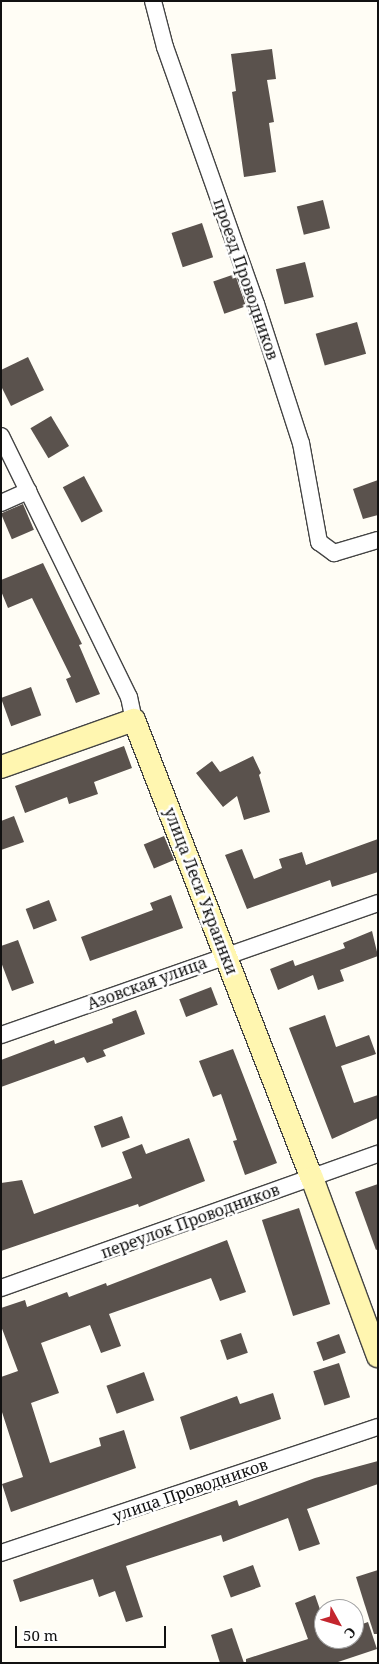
<!DOCTYPE html>
<html>
<head>
<meta charset="utf-8">
<style>
	body { margin:0 }
	#map { position:relative; width:379px; height:1664px; overflow:hidden; background:#fffdf5; font-family:"Noto Serif",serif }
	div>[style] { position:absolute }
	.building>* { inset:0; background:#5a524d; transform-origin:0 0 }
	.roads { filter:drop-shadow(1px 0 #444) drop-shadow(-1px 0 #444) drop-shadow(0 1px #444) drop-shadow(0 -1px #444) }
	.minor>* { height:16px; margin:-8px; padding:0 8px; transform-origin:8px; border-radius:8px; background:#fff }
	.secondary>* { height:22px; margin:-11px; padding:0 11px; transform-origin:11px; border-radius:11px; background:#fff6b0 }
	span { translate:-50% -50%; white-space:nowrap; text-align:center; line-height:1.15; -webkit-text-stroke:5px #fff; paint-order:stroke }
	.street-label { font-size:16px; color:#111 }
	.frame { position:absolute; inset:0; border:2px solid #111; pointer-events:none }
	.north { position:absolute; left:314px; top:1599px; width:50px; height:50px; box-sizing:border-box; background:#fff; border:1px solid #a0a0a0; border-radius:50%; rotate:129deg; font-size:14px; font-weight:700; line-height:20px; text-align:center; color:#111 }
	.north::after { content:''; display:block; margin:auto; width:18px; height:22px; background:#c4262e; clip-path:polygon(50% 0,100% 100%,50% 72%,0 100%) }
	.scale { position:absolute; left:15px; top:1626px; width:151px; height:22px; box-sizing:border-box; border:2px solid #111; border-top:0; padding-left:6px; font-size:15px; line-height:18px; white-space:nowrap; color:#111; -webkit-text-stroke:4px #fff; paint-order:stroke }
</style>
</head>
<body>
<div id="map">
	<div class="building">
		<div style="clip-path:polygon(272px 49px,276px 79px,267px 80px,274px 122px,269px 123px,276px 172px,244px 177px,232px 92px,236px 91px,231px 54px)"></div>
		<div style="left:323px;top:200px;width:29px;height:27px;rotate:76deg"></div>
		<div style="left:202px;top:223px;width:36px;height:32px;rotate:72deg"></div>
		<div style="left:305px;top:262px;width:36px;height:30px;rotate:76deg"></div>
		<div style="left:235px;top:274px;width:34px;height:23px;rotate:71deg"></div>
		<div style="left:357px;top:322px;width:33px;height:43px;rotate:74deg"></div>
		<div style="clip-path:polygon(28px 357px,44px 390px,11px 406px,1px 386px,1px 370px)"></div>
		<div style="left:51px;top:416px;width:35px;height:24px;rotate:59deg"></div>
		<div style="left:84px;top:476px;width:40px;height:24px;rotate:62deg"></div>
		<div style="clip-path:polygon(378px 480px,378px 515px,363px 519px,353px 489px)"></div>
		<div style="left:23px;top:504px;width:28px;height:24px;rotate:67deg"></div>
		<div style="clip-path:polygon(43px 563px,82px 644px,79px 645px,100px 694px,76px 703px,66px 679px,71px 677px,32px 598px,8px 608px,1px 591px,1px 580px)"></div>
		<div style="left:31px;top:687px;width:30px;height:32px;rotate:70deg"></div>
		<div style="clip-path:polygon(124px 746px,132px 768px,94px 782px,98px 794px,69px 804px,67px 797px,25px 813px,15px 786px)"></div>
		<div style="clip-path:polygon(253px 756px,261px 773px,259px 775px,270px 812px,244px 820px,237px 796px,223px 807px,196px 773px,212px 761px,220px 772px)"></div>
		<div style="clip-path:polygon(14px 816px,24px 842px,1px 850px,1px 821px)"></div>
		<div style="left:164px;top:836px;width:26px;height:22px;rotate:67deg"></div>
		<div style="clip-path:polygon(378px 839px,378px 872px,332px 887px,330px 880px,247px 909px,225px 855px,242px 849px,254px 879px,282px 868px,279px 859px,302px 852px,306px 865px)"></div>
		<div style="clip-path:polygon(171px 895px,183px 928px,90px 961px,81px 937px,153px 910px,150px 903px)"></div>
		<div style="left:49px;top:900px;width:22px;height:25px;rotate:69deg"></div>
		<div style="clip-path:polygon(372px 931px,378px 956px,340px 970px,344px 981px,318px 990px,313px 975px,278px 990px,270px 969px,293px 960px,295px 966px,345px 948px,343px 943px)"></div>
		<div style="clip-path:polygon(18px 940px,34px 983px,12px 991px,1px 962px,1px 946px)"></div>
		<div style="left:211px;top:987px;width:19px;height:34px;rotate:69deg"></div>
		<div style="clip-path:polygon(136px 1010px,145px 1034px,103px 1050px,106px 1056px,87px 1063px,84px 1057px,1px 1087px,1px 1060px,54px 1040px,55px 1044px,113px 1023px,112px 1019px)"></div>
		<div style="clip-path:polygon(325px 1015px,336px 1047px,369px 1035px,376px 1054px,341px 1066px,354px 1103px,378px 1095px,378px 1118px,332px 1139px,289px 1028px)"></div>
		<div style="clip-path:polygon(233px 1049px,277px 1163px,245px 1175px,233px 1141px,237px 1140px,221px 1094px,213px 1097px,199px 1061px)"></div>
		<div style="left:122px;top:1116px;width:23px;height:30px;rotate:70deg"></div>
		<div style="clip-path:polygon(189px 1138px,205px 1181px,139px 1207px,138px 1204px,1px 1251px,1px 1183px,22px 1180px,34px 1214px,132px 1178px,122px 1152px,142px 1144px,146px 1154px)"></div>
		<div style="clip-path:polygon(378px 1184px,378px 1249px,376px 1250px,355px 1192px)"></div>
		<div style="left:299px;top:1208px;width:101px;height:39px;rotate:72deg"></div>
		<div style="clip-path:polygon(227px 1240px,246px 1292px,220px 1301px,211px 1278px,109px 1314px,121px 1346px,101px 1353px,90px 1325px,41px 1343px,59px 1393px,31px 1403px,50px 1463px,101px 1446px,99px 1438px,124px 1430px,136px 1468px,11px 1512px,2px 1484px,23px 1477px,1px 1409px,1px 1377px,18px 1371px,1px 1326px,1px 1308px,25px 1300px,27px 1307px,67px 1292px,69px 1297px,106px 1283px,107px 1286px)"></div>
		<div style="left:241px;top:1333px;width:21px;height:22px;rotate:71deg"></div>
		<div style="left:339px;top:1334px;width:20px;height:24px;rotate:70deg"></div>
		<div style="left:339px;top:1363px;width:36px;height:27px;rotate:72deg"></div>
		<div style="left:144px;top:1372px;width:30px;height:40px;rotate:70deg"></div>
		<div style="clip-path:polygon(273px 1393px,281px 1419px,190px 1450px,180px 1417px,237px 1396px,240px 1404px)"></div>
		<div style="clip-path:polygon(378px 1461px,378px 1484px,307px 1509px,320px 1544px,299px 1551px,288px 1518px,223px 1542px,221px 1535px,126px 1566px,143px 1617px,126px 1622px,115px 1591px,99px 1597px,93px 1579px,20px 1602px,13px 1580px,237px 1500px,239px 1506px,315px 1478px)"></div>
		<div style="left:253px;top:1565px;width:23px;height:32px;rotate:70deg"></div>
		<div style="clip-path:polygon(378px 1570px,378px 1634px,374px 1634px,356px 1577px)"></div>
		<div style="clip-path:polygon(315px 1595px,324px 1621px,324px 1639px,354px 1639px,354px 1627px,368px 1622px,377px 1649px,335px 1663px,246px 1663px,246px 1659px,308px 1639px,295px 1603px)"></div>
		<div style="clip-path:polygon(232px 1628px,244px 1663px,220px 1663px,211px 1635px)"></div>
	</div>
	<div class="roads">
		<div class="minor">
			<div style="left:153px;top:1px;width:48px;rotate:75.4deg"></div>
			<div style="left:165px;top:47px;width:273px;rotate:70.5deg"></div>
			<div style="left:256px;top:304px;width:146px;rotate:72.1deg"></div>
			<div style="left:301px;top:443px;width:101px;rotate:79.7deg"></div>
			<div style="left:319px;top:542px;width:19px;rotate:36deg"></div>
			<div style="left:334px;top:553px;width:46px;rotate:-16.5deg"></div>
			<div style="left:1px;top:436px;width:291px;rotate:63.9deg"></div>
			<div style="left:129px;top:697px;width:24px;rotate:78deg"></div>
			<div style="left:1px;top:503px;width:30px;rotate:-24deg"></div>
			<div style="left:1px;top:1035px;width:399px;rotate:-19.3deg"></div>
			<div style="left:1px;top:1288px;width:400px;rotate:-19.6deg"></div>
			<div style="left:1px;top:1553px;width:397px;rotate:-18.5deg"></div>
		</div>
		<div class="secondary">
			<div style="left:1px;top:767px;width:141px;rotate:-19.5deg"></div>
			<div style="left:134px;top:720px;width:491px;rotate:68.8deg"></div>
			<div style="left:312px;top:1178px;width:190px;rotate:69.7deg"></div>
		</div>
	</div>
	<div class="street-label">
		<span style="left:246px;top:279px;rotate:71deg">проезд Проводников</span>
		<span style="left:201px;top:891px;rotate:69deg">улица Леси Украинки</span>
		<span style="left:147px;top:983px;rotate:-20deg">Азовская улица</span>
		<span style="left:190px;top:1221px;rotate:-20deg">переулок Проводников</span>
		<span style="left:190px;top:1490px;rotate:-19deg">улица Проводников</span>
	</div>
	<div class="frame"></div>
	<div class="north">С</div>
	<div class="scale">50 m</div>
</div>
</body>
</html>
